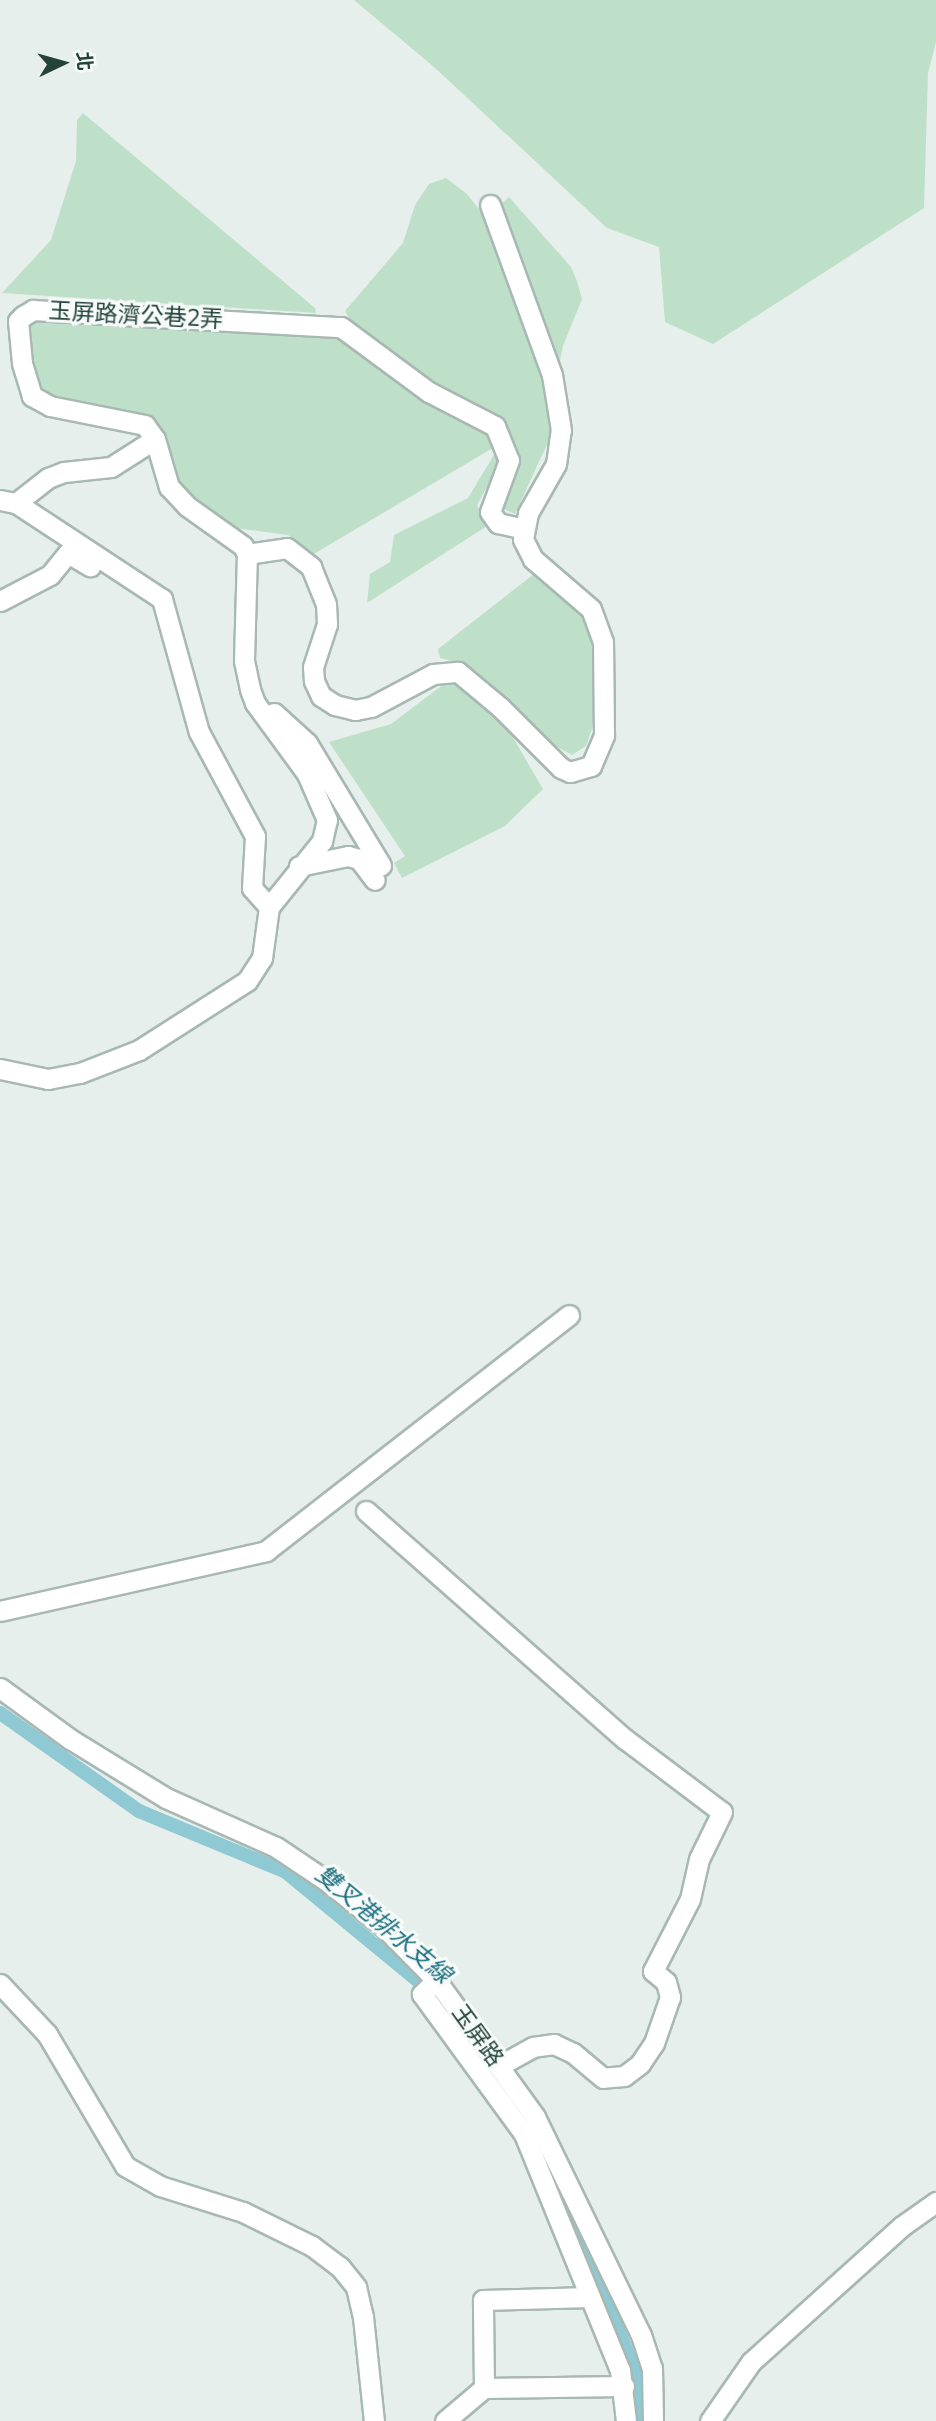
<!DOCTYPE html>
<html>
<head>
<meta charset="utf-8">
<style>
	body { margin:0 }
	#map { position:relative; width:936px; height:2421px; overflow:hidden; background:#e6efeb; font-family:"Nunito Sans","Noto Sans TC",sans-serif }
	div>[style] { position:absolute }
	.green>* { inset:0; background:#bfe0c8 }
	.canal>* { height:14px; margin:-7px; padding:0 7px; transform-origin:7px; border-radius:7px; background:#8ec9d4 }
	.roads { filter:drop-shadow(2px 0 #a8b8b2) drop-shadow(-2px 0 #a8b8b2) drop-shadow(0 2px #a8b8b2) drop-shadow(0 -2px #a8b8b2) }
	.minor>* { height:19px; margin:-9.5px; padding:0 9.5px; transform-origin:9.5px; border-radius:9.5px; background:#fff }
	span { translate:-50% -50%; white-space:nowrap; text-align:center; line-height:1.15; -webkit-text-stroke:6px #f7fbf9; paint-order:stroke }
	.street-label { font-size:23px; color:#24423a }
	.water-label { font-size:24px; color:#1c6f80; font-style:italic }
	.north { position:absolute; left:28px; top:28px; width:70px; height:70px; -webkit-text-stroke:5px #f7fbf9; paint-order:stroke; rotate:85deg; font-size:19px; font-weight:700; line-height:28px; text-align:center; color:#24423a }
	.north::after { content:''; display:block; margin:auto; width:24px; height:32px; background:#24423a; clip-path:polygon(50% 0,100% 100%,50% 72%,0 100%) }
</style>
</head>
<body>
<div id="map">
	<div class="green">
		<div style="clip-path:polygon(354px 0,936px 0,936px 42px,928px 73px,924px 208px,713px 344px,665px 322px,659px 247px,607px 228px,434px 67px)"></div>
		<div style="clip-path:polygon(83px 113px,315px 308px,316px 313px,2px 293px,51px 240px,76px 161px,77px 120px)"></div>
		<div style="clip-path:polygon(446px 178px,466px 193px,494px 228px,544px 376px,550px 438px,515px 514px,497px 506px,509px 445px,427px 385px,352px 322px,345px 311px,403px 243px,415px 205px,429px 184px)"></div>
		<div style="clip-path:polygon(509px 197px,571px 267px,577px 281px,582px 299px,563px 346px,556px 379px,497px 208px)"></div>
		<div style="clip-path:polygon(29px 313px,322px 326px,484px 424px,498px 445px,312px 555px,288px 535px,227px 527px,178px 489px,155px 427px,42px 393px,33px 386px,22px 325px)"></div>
		<div style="clip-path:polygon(498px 448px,498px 467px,477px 505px,487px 526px,367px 603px,370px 574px,390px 562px,394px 535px,468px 498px)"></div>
		<div style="clip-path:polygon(539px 570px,578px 603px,593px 636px,593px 726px,586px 746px,572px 755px,550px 743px,492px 685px,460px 663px,440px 658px,438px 649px)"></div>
		<div style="clip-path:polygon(444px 684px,456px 685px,479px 701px,508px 729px,543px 789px,505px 826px,402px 878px,394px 863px,405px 856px,329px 742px,391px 724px)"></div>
	</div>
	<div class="canal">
		<div style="left:0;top:1713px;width:170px;rotate:35.2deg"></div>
		<div style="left:139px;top:1811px;width:159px;rotate:22.5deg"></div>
		<div style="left:286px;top:1872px;width:192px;rotate:39.5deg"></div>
		<div style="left:558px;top:2186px;width:198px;rotate:67.4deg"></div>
		<div style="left:634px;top:2369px;width:52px;rotate:86.7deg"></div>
	</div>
	<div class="roads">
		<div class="minor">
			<div style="left:0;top:500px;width:16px;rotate:11deg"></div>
			<div style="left:16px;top:503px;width:41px;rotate:-38deg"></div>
			<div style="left:48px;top:478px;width:17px;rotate:-21deg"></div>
			<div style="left:64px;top:472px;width:47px;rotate:-6.1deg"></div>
			<div style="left:111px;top:467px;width:52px;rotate:-32.5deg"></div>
			<div style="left:16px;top:503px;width:175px;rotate:33.3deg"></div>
			<div style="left:162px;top:599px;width:138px;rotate:74.5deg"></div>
			<div style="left:199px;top:732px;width:118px;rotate:61.7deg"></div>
			<div style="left:255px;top:836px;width:52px;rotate:93.3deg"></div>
			<div style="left:252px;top:888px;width:25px;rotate:48deg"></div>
			<div style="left:247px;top:554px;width:40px;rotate:-8.5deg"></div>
			<div style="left:287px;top:548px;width:31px;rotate:38deg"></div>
			<div style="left:311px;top:567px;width:40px;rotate:68deg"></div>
			<div style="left:326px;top:604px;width:20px;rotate:87deg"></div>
			<div style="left:327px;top:624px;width:45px;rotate:108deg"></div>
			<div style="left:313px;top:667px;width:14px;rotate:86deg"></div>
			<div style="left:314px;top:681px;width:17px;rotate:65deg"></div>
			<div style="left:321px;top:696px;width:17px;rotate:33deg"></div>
			<div style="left:335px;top:705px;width:21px;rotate:14deg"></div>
			<div style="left:355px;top:710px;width:16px;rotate:-11deg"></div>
			<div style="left:371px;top:707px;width:70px;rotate:-28deg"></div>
			<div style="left:433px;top:674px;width:25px;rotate:-5deg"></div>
			<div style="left:458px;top:672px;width:55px;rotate:39.8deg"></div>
			<div style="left:500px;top:707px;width:86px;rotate:45deg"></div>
			<div style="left:561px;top:768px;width:10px;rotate:24deg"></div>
			<div style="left:570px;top:772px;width:22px;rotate:-16deg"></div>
			<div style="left:591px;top:766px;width:34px;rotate:-67deg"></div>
			<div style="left:604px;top:735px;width:93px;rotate:-90.6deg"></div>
			<div style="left:603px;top:642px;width:35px;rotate:-110deg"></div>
			<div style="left:591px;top:609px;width:77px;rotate:-139.2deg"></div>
			<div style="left:533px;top:559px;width:22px;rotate:-117deg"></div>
			<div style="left:523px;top:539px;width:26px;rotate:-79deg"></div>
			<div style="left:528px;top:513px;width:56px;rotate:-60.3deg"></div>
			<div style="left:556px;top:464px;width:34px;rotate:-82deg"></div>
			<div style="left:561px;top:430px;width:56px;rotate:-99.3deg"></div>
			<div style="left:552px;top:375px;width:181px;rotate:-110deg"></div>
			<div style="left:0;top:601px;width:56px;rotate:-27.5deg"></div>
			<div style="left:50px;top:575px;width:28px;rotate:-51deg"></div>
			<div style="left:68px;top:553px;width:26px;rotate:31deg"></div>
			<div style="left:274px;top:713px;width:45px;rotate:42.3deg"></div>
			<div style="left:307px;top:743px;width:143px;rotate:58.8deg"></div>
			<div style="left:299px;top:866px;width:50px;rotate:-11.5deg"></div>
			<div style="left:348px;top:856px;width:11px;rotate:15deg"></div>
			<div style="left:359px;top:859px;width:26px;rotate:53deg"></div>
			<div style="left:0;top:1069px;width:49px;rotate:11.8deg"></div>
			<div style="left:48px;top:1079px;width:33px;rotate:-11deg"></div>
			<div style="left:80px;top:1073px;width:63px;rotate:-21.3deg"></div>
			<div style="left:139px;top:1050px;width:128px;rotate:-32.6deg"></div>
			<div style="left:247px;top:981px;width:27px;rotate:-57deg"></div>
			<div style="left:262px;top:958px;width:51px;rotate:-82.2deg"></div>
			<div style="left:269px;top:907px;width:85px;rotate:-51.2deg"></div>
			<div style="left:322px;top:841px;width:22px;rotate:-77deg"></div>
			<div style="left:327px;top:820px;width:50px;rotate:-113.5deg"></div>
			<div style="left:307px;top:774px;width:88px;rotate:-126.2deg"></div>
			<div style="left:255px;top:703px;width:15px;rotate:-110deg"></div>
			<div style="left:250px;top:689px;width:30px;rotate:-102deg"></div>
			<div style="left:244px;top:660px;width:106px;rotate:-88.4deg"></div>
			<div style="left:247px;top:554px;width:9px;rotate:-117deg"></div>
			<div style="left:243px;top:546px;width:69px;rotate:-144.5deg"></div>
			<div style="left:187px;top:506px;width:26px;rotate:-133deg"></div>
			<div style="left:169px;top:487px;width:50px;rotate:-106.3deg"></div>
			<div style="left:155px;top:439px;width:17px;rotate:-126deg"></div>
			<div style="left:145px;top:425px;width:97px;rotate:-168.7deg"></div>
			<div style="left:50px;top:406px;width:21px;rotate:-151deg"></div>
			<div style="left:32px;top:396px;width:34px;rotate:-107deg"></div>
			<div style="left:22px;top:363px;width:42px;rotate:-95.4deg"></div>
			<div style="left:18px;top:321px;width:7px;rotate:-45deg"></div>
			<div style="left:23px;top:316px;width:12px;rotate:-31deg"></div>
			<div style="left:33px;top:310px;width:308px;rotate:3.2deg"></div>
			<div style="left:341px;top:327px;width:109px;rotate:36.5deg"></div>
			<div style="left:429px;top:392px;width:74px;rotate:27.3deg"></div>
			<div style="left:495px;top:426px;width:37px;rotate:68deg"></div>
			<div style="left:509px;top:460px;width:55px;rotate:110.1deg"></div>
			<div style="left:490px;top:512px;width:14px;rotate:54deg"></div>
			<div style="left:498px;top:523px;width:26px;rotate:13deg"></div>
			<div style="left:366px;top:1511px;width:345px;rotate:41.4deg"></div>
			<div style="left:625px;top:1739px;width:121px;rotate:37deg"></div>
			<div style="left:722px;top:1812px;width:52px;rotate:116.1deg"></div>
			<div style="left:699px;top:1859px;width:41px;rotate:102.7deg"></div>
			<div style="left:690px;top:1899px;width:81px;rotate:117.2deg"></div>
			<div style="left:653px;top:1971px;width:17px;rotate:40deg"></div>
			<div style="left:666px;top:1982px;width:16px;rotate:75deg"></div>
			<div style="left:670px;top:1997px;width:49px;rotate:109.2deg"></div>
			<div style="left:654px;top:2043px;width:25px;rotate:124deg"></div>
			<div style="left:640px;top:2064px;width:20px;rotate:143deg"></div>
			<div style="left:624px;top:2076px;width:21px;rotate:175deg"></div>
			<div style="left:603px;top:2078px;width:39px;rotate:-140deg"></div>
			<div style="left:573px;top:2053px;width:21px;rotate:-155deg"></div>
			<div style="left:554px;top:2044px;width:21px;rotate:172deg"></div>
			<div style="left:533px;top:2047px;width:39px;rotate:151deg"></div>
			<div style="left:0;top:1611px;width:273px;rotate:-12.7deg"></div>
			<div style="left:266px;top:1551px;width:384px;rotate:-37.9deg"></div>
			<div style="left:0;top:1688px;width:87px;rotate:36.1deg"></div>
			<div style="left:70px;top:1739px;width:113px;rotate:31.6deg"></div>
			<div style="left:166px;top:1798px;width:120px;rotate:24deg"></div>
			<div style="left:276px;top:1847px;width:63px;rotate:33.9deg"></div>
			<div style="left:328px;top:1882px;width:70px;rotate:38.7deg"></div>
			<div style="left:383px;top:1926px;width:76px;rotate:45.5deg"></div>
			<div style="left:436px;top:1980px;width:169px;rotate:54.1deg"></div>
			<div style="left:535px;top:2117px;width:242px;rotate:64.1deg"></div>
			<div style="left:641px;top:2335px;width:35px;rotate:72deg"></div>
			<div style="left:652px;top:2368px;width:53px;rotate:88.9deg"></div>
			<div style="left:436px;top:1980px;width:20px;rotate:135deg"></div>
			<div style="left:422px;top:1994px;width:173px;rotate:53.9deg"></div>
			<div style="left:524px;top:2134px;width:255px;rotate:67.9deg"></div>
			<div style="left:620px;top:2370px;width:51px;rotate:83.3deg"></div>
			<div style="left:0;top:1984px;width:69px;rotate:46.8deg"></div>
			<div style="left:47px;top:2034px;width:153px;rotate:59.4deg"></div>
			<div style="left:125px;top:2166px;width:40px;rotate:29.7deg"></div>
			<div style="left:160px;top:2186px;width:87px;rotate:17.4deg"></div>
			<div style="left:243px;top:2212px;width:77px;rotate:26.2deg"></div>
			<div style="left:312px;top:2246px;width:35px;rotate:37deg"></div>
			<div style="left:340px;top:2267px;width:26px;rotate:51deg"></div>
			<div style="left:356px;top:2287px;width:31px;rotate:77deg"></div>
			<div style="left:363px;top:2317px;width:105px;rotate:84deg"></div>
			<div style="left:484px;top:2388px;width:140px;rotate:-0.8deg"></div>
			<div style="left:445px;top:2421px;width:51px;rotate:-40.2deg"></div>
			<div style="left:484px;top:2388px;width:88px;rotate:-90.7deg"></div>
			<div style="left:483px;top:2300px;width:107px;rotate:-1.6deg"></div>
			<div style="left:710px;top:2421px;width:72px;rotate:-55.2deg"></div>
			<div style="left:751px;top:2362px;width:203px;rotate:-42deg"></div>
			<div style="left:902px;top:2226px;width:42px;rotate:-35.2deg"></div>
		</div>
	</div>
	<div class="street-label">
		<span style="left:136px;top:316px;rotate:3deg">玉屏路濟公巷2弄</span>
		<span style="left:477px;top:2036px;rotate:54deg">玉屏路</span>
	</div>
	<div class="water-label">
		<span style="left:383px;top:1925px;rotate:40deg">雙叉港排水支線</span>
	</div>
	<div class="north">北</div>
</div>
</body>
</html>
